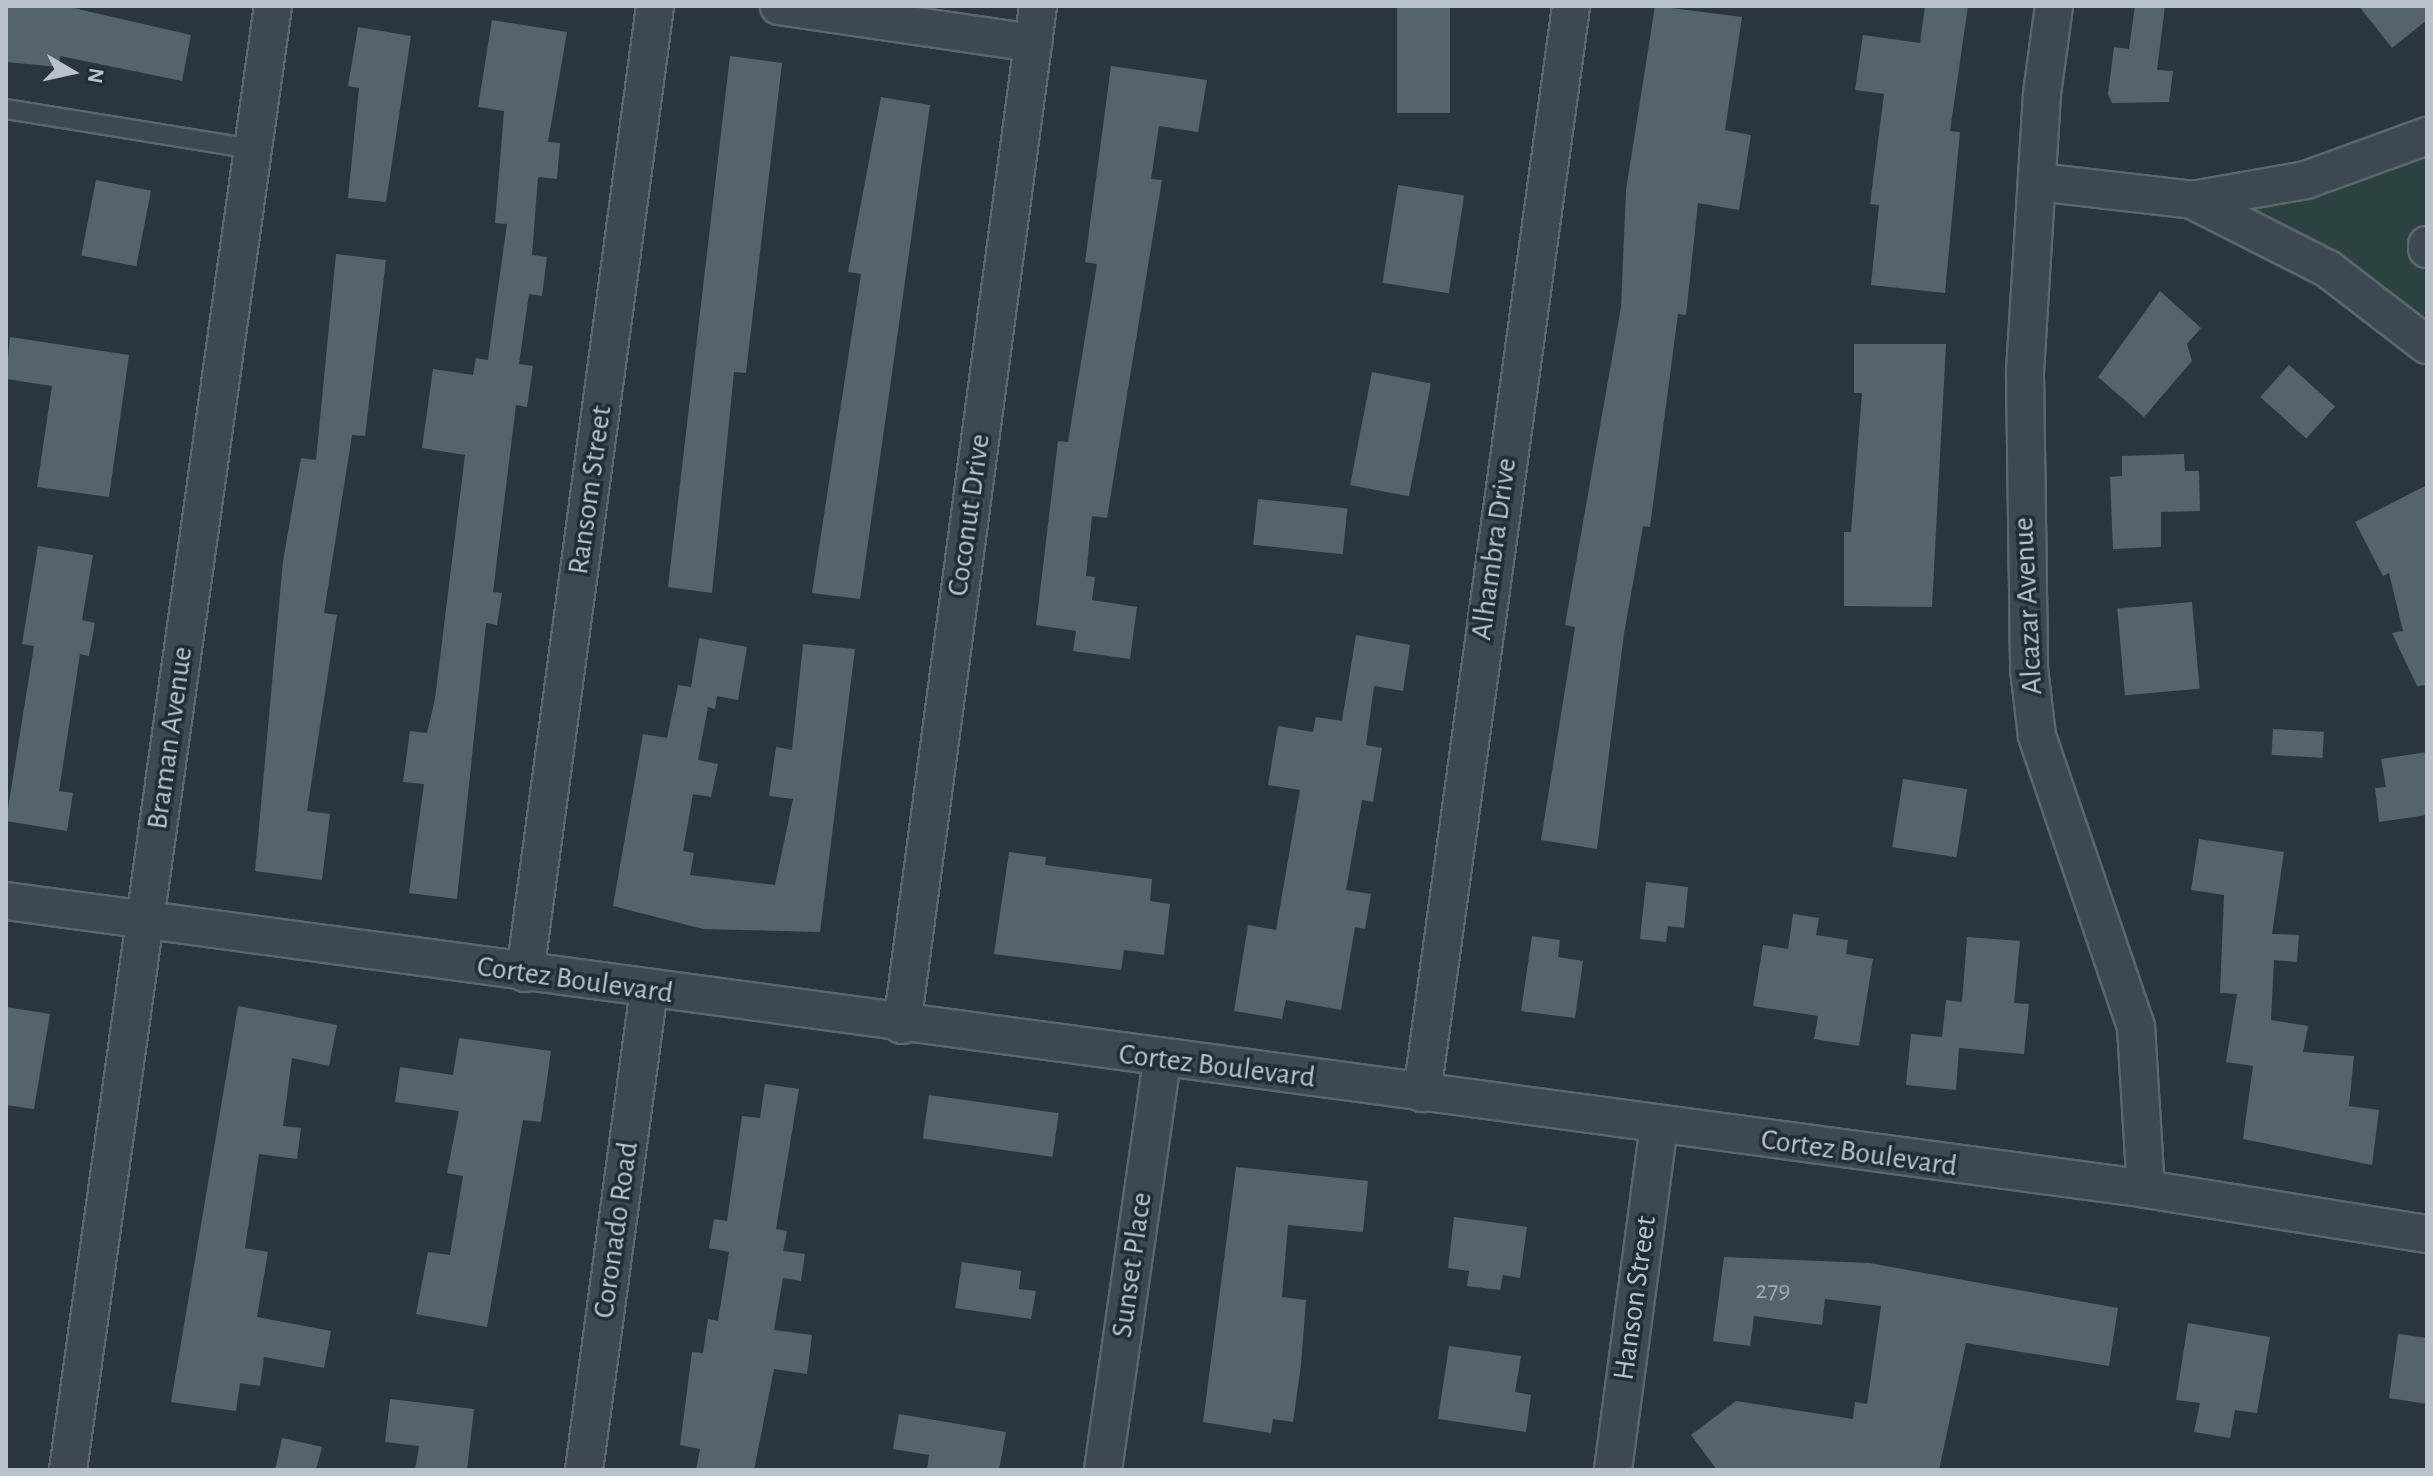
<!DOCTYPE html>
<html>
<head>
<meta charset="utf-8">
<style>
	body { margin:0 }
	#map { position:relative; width:2433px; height:1476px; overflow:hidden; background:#293641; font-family:"Alegreya Sans",sans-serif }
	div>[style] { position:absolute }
	.green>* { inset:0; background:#2b4241 }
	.building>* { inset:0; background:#54636d; transform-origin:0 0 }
	.roads { filter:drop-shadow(2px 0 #5b666e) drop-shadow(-2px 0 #5b666e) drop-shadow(0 2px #5b666e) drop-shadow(0 -2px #5b666e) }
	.service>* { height:18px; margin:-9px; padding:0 9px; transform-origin:9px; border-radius:9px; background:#3d4851 }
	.minor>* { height:36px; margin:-18px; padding:0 18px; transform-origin:18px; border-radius:18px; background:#3d4851 }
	span { translate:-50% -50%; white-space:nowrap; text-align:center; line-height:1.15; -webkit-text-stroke:7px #212d36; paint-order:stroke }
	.number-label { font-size:26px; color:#a0abb4 }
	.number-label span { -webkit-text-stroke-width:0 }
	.street-label { font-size:30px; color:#bac3cb }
	.frame { position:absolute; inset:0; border:8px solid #bac3cb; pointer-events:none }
	.north { position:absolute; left:32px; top:32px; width:80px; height:80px; -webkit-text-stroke:6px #212d36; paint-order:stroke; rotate:99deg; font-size:22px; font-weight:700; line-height:32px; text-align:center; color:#bac3cb }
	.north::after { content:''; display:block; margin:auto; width:28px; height:36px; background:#bac3cb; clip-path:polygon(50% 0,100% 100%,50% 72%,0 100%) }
</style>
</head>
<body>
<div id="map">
	<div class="green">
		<div style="clip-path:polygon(2427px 136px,2427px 345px,2225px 211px)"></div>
	</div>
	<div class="building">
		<div style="clip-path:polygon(6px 6px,65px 6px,191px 35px,182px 81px,60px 56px,59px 67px,6px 62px)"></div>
		<div style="left:1397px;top:6px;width:53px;height:107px"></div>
		<div style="clip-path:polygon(1655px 6px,1742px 17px,1725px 130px,1751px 135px,1739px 210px,1698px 203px,1686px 315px,1678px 314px,1650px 527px,1643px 526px,1624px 634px,1597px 849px,1541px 840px,1575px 627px,1565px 625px,1621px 307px,1626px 190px)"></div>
		<div style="clip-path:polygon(1925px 6px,1968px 6px,1950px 131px,1960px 132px,1945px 293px,1871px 285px,1879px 205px,1870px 204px,1884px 94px,1855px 90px,1863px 35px,1920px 43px)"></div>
		<div style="clip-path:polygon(2135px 6px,2165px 6px,2157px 70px,2173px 71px,2169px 102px,2112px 103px,2108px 94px,2114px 47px,2129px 49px)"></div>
		<div style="clip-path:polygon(2359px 6px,2427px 6px,2427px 20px,2392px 48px)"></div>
		<div style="clip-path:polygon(492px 20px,567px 32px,548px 142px,560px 143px,557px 179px,538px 177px,532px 255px,547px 257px,542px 296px,529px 294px,519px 364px,533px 366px,527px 407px,516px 405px,493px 592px,502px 593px,497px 625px,486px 623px,457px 899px,409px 893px,424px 784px,403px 782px,410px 731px,427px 733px,435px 699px,465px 455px,422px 448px,433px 369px,473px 375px,476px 358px,488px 360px,507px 224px,495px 223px,504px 111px,478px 107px)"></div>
		<div style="clip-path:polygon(358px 27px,411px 36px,386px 202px,348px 198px,359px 88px,348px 86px)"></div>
		<div style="clip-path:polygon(730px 56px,782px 63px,746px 373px,734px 372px,712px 593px,668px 587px)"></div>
		<div style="clip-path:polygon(1111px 66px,1207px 80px,1198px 132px,1159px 126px,1151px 179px,1162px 180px,1107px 518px,1092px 516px,1086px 576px,1095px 577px,1092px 600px,1137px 607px,1130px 659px,1073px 651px,1076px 631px,1036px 625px,1058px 441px,1068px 442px,1097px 264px,1085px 262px)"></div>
		<div style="clip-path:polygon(881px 97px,930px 105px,860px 599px,812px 593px,861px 274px,848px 272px)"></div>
		<div style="left:96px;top:180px;width:56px;height:77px;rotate:11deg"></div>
		<div style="left:1398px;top:185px;width:67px;height:99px;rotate:9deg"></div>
		<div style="clip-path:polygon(336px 254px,386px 260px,365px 436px,352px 435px,324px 613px,337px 615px,307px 811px,330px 814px,322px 880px,255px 871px,283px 561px,301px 458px,316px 460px)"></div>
		<div style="clip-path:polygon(2160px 291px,2201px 328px,2187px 344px,2192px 361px,2144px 417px,2098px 377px)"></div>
		<div style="clip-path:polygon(10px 337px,129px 355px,109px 497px,37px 487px,52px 386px,6px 379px)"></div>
		<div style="clip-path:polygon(1854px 344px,1946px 344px,1932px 607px,1844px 606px,1844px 532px,1851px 532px,1862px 393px,1854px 393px)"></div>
		<div style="left:2289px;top:365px;width:62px;height:43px;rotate:42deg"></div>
		<div style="left:1372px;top:372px;width:60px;height:115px;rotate:11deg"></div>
		<div style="clip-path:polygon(2184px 454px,2185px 471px,2199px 471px,2200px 511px,2161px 512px,2161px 547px,2113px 549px,2110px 477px,2122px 476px,2122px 456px)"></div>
		<div style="clip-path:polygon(2427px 485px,2427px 685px,2417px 686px,2392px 633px,2403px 631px,2389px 573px,2383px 576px,2355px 522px)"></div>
		<div style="left:1258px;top:499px;width:90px;height:46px;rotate:6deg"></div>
		<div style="clip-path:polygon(38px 546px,93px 555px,82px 620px,95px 623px,89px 656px,80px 654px,59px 791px,73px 793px,67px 831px,6px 821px,34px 646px,22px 644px)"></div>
		<div style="left:2192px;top:602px;width:87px;height:75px;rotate:85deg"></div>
		<div style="clip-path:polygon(1356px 635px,1410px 645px,1403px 691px,1374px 686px,1366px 745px,1382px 748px,1373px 802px,1362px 800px,1346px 890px,1371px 894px,1365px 929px,1355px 927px,1341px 1010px,1286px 1000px,1282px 1019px,1234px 1011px,1248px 925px,1276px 930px,1300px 790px,1268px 785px,1278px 726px,1313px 732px,1316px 717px,1342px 721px)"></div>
		<div style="clip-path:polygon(699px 638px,747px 647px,738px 700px,717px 696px,715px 709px,708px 707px,698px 760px,718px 764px,711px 797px,693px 794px,683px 851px,694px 853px,690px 875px,775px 885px,793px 799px,769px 796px,776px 747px,792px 750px,803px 644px,855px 649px,820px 932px,703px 929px,613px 906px,643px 734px,667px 738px,678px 685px,691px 687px)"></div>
		<div style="left:2273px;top:729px;width:51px;height:26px;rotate:3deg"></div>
		<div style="clip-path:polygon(2427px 752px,2427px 815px,2379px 822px,2375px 788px,2386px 787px,2381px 759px)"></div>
		<div style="left:1903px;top:779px;width:65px;height:69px;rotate:9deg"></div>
		<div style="clip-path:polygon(2199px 839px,2284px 852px,2272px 934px,2299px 935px,2297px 962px,2274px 960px,2271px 1020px,2308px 1026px,2303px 1052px,2354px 1056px,2349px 1106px,2379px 1110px,2372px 1165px,2243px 1139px,2253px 1066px,2226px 1062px,2237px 994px,2220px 993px,2224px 895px,2191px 890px)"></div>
		<div style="clip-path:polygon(1009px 852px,1046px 857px,1045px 865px,1152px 879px,1150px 901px,1170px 904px,1164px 955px,1124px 950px,1121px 970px,994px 954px)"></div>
		<div style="clip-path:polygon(1646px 882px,1688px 887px,1684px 928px,1668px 926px,1666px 942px,1640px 939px)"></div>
		<div style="clip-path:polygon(1793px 914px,1819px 918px,1816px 935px,1848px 940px,1846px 954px,1873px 959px,1859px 1046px,1814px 1039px,1818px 1016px,1753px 1006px,1763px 945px,1788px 949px)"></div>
		<div style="clip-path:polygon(1532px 936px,1560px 940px,1558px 957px,1583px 961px,1575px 1018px,1521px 1011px)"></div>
		<div style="clip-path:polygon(1967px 937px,2020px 941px,2014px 1003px,2029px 1004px,2024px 1054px,1959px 1048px,1956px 1090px,1906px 1085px,1911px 1034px,1942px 1037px,1946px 1000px,1962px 1002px)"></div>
		<div style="clip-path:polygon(238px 1006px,337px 1025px,329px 1066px,292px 1058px,283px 1126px,301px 1128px,297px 1159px,259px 1154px,245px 1248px,268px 1252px,257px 1317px,331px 1331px,324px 1368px,264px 1357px,260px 1386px,240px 1383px,236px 1411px,171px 1402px)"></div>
		<div style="clip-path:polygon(6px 1007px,50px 1014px,34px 1109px,6px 1105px)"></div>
		<div style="clip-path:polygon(459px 1038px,551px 1051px,541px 1122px,523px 1120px,487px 1327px,416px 1314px,428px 1252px,450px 1255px,463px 1176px,447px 1173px,459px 1111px,395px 1102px,400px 1067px,453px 1075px)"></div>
		<div style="clip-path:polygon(765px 1084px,799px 1089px,776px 1229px,787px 1231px,783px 1251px,805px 1254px,801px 1281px,783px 1278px,774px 1330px,812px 1335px,807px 1374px,774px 1369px,754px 1470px,696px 1470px,700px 1449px,680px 1445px,692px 1352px,703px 1353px,708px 1319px,718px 1321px,729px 1252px,709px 1248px,714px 1219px,727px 1221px,742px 1116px,760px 1118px)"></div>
		<div style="left:929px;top:1095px;width:131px;height:44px;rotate:8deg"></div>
		<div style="clip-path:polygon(1236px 1167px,1368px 1181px,1363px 1232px,1288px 1225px,1282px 1297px,1306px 1300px,1301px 1365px,1293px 1422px,1273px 1419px,1271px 1433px,1203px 1422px)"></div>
		<div style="clip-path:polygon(1454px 1217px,1527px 1227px,1520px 1278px,1503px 1275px,1500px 1290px,1467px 1286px,1469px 1271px,1448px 1268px)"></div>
		<div style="clip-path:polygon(1724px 1257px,1869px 1263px,2118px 1308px,2109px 1366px,1966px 1343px,1939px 1470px,1717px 1470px,1691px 1435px,1736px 1401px,1853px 1419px,1855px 1402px,1867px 1404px,1881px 1306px,1825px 1299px,1822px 1325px,1754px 1316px,1750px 1346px,1713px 1341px)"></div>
		<div style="clip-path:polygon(962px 1262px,1021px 1271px,1019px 1289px,1036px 1291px,1031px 1319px,955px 1308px)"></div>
		<div style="clip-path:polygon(2188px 1323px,2270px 1337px,2257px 1413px,2235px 1410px,2230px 1438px,2194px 1432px,2200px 1403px,2176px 1400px)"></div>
		<div style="clip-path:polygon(2398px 1334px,2427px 1338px,2427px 1404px,2389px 1398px)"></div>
		<div style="clip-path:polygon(1449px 1346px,1521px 1356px,1515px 1392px,1531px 1395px,1526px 1432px,1438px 1419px)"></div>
		<div style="clip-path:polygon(390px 1399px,474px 1409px,467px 1470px,415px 1470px,419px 1446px,385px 1442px)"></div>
		<div style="clip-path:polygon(899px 1414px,1006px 1432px,999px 1470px,927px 1470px,929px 1455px,893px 1449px)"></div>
		<div style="clip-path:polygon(282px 1438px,322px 1447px,316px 1470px,275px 1470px)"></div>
	</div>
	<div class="roads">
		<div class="service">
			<div style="left:6px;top:109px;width:250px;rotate:9.2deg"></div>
		</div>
		<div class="minor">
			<div style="left:779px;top:6px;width:257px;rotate:8.3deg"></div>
			<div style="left:2054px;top:6px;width:89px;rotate:97.8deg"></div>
			<div style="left:2042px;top:94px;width:281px;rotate:93.5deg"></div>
			<div style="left:2025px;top:374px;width:295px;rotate:89.2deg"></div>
			<div style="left:2029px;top:669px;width:67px;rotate:83.2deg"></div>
			<div style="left:2037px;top:736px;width:307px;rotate:71.2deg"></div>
			<div style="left:2136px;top:1027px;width:162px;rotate:86.5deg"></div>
			<div style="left:2038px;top:182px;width:156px;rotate:6.6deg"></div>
			<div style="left:2193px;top:200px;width:115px;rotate:-10deg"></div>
			<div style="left:2306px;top:180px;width:129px;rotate:-20deg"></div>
			<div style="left:2194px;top:201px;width:150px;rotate:26.9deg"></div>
			<div style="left:2328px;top:269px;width:125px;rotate:37.5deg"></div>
			<div style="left:2427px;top:245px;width:4px;rotate:90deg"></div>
			<div style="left:6px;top:901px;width:2159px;rotate:7.66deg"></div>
			<div style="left:2146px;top:1189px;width:285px;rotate:9.1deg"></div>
			<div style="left:525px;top:973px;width:976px;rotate:-82.34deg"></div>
			<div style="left:902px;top:1025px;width:1028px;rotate:-82.4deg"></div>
			<div style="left:1422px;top:1093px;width:1097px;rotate:-82.19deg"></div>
			<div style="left:68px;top:1470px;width:1478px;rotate:-82.03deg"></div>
			<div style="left:584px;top:1470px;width:484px;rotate:-82.3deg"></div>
			<div style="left:1103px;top:1470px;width:415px;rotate:-81.8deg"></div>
			<div style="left:1613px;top:1470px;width:346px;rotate:-82.4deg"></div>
		</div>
	</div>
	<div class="number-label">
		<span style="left:1773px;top:1291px">279</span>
	</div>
	<div class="street-label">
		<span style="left:590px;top:490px;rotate:-82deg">Ransom Street</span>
		<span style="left:969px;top:515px;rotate:-82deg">Coconut Drive</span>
		<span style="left:1494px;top:549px;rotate:-82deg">Alhambra Drive</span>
		<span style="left:2028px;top:606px;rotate:-93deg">Alcazar Avenue</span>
		<span style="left:170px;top:738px;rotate:-82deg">Braman Avenue</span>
		<span style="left:575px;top:980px;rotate:8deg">Cortez Boulevard</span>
		<span style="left:1217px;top:1066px;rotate:7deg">Cortez Boulevard</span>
		<span style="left:1859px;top:1153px;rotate:8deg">Cortez Boulevard</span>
		<span style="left:616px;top:1230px;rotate:-82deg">Coronado Road</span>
		<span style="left:1132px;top:1265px;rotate:-82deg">Sunset Place</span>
		<span style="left:1635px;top:1298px;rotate:-82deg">Hanson Street</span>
	</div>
	<div class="frame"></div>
	<div class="north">N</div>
</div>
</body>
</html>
